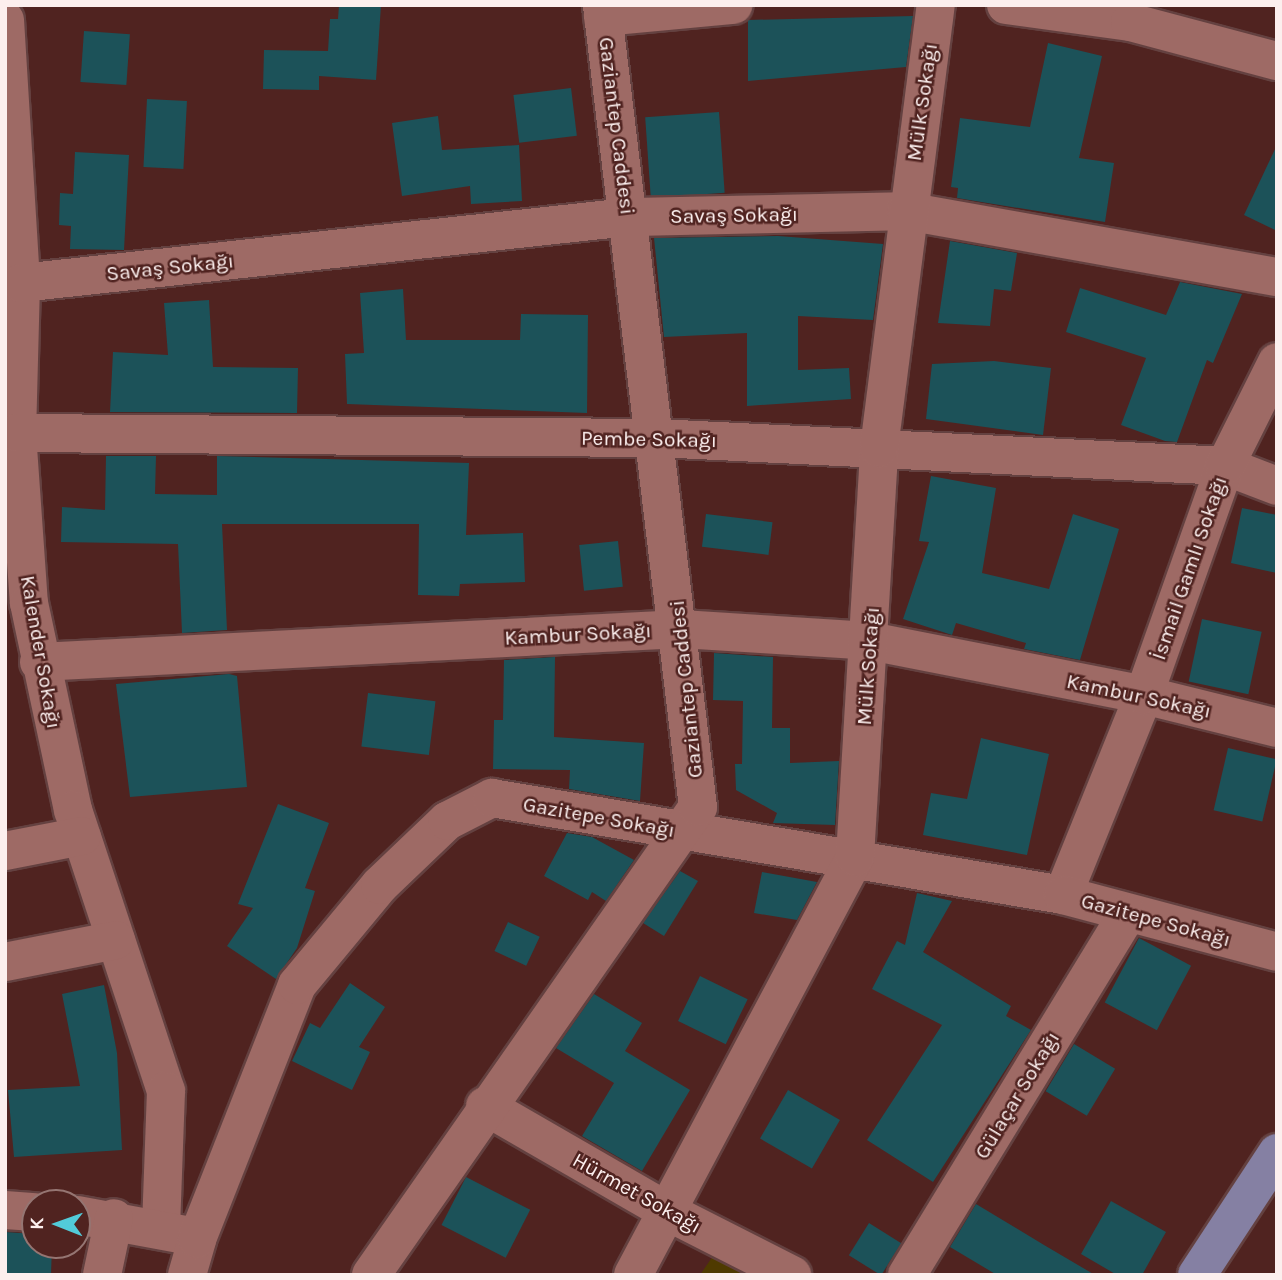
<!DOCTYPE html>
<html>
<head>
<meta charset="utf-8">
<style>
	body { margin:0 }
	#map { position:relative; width:1282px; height:1280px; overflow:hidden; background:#502320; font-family:Karla,sans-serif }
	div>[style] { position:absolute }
	.green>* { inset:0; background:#4f3a00 }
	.building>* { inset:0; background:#1c5259; transform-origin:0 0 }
	.roads { filter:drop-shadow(2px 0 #644140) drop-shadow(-2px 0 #644140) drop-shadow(0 2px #644140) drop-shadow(0 -2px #644140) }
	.minor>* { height:38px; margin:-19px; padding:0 19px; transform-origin:19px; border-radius:19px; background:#9e6a65 }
	.major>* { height:38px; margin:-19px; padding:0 19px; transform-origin:19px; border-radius:19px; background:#8580a3 }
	span { translate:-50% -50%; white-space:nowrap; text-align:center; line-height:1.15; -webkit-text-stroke:5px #502320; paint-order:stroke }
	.street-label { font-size:21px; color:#fcefee }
	.frame { position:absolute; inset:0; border:7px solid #fcefee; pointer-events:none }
	.north { position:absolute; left:21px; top:1189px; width:70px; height:70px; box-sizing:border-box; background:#502320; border:2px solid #957572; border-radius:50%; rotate:271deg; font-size:19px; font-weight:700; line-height:28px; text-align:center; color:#fcefee }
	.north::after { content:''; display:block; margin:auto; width:24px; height:32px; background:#52cbd9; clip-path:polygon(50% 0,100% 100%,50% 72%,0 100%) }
</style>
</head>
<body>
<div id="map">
	<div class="green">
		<div style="clip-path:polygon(715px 1253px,759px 1275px,700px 1275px)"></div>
	</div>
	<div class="building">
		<div style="clip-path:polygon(339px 5px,381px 5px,376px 80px,319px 76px,319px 90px,263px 89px,264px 50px,328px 51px,330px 19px,338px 19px)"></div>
		<div style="clip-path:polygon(913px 16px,906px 67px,748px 81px,748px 20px)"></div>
		<div style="left:84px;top:31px;width:46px;height:51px;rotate:4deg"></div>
		<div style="clip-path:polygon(1048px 43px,1102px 56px,1079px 158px,1114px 163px,1105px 222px,957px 198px,958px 188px,951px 187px,960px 118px,1030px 127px)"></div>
		<div style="left:571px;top:88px;width:48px;height:58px;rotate:83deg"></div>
		<div style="left:147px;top:99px;width:40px;height:68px;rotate:3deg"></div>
		<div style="left:719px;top:112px;width:81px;height:74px;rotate:86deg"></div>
		<div style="clip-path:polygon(438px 116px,442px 150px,519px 145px,522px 201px,471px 204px,470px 186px,402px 196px,392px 123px)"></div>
		<div style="clip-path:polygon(1277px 145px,1277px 231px,1244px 215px)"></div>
		<div style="clip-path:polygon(75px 152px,129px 155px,124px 250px,70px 249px,71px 226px,59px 225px,60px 193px,73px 194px)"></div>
		<div style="clip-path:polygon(778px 236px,883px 244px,873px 320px,798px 316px,798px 370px,849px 368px,851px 399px,747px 406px,747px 333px,664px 337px,654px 238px)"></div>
		<div style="clip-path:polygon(950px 241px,1017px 253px,1011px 291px,994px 289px,990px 326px,938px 323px)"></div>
		<div style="clip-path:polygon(1180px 282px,1242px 294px,1213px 363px,1207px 360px,1177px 442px,1165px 441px,1121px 425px,1146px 358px,1066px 332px,1080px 288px,1166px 315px)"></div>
		<div style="clip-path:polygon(403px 289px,406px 340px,520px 340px,521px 314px,588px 315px,587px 413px,347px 404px,345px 354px,364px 353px,360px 293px)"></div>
		<div style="clip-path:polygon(209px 300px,213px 367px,298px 368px,297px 413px,110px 412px,113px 352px,168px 355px,164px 303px)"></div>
		<div style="clip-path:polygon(994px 361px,1051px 368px,1043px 435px,926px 419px,932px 364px)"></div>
		<div style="clip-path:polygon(106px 456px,156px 456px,155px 494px,217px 495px,217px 456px,469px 463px,466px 535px,523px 533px,525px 582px,460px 584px,459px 596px,418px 595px,419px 524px,222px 524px,227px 630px,182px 633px,178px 544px,61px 542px,62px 507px,105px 510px)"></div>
		<div style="clip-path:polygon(931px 476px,996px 488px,982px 573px,1049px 589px,1073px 514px,1119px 529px,1080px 660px,1024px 649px,1026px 643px,956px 623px,952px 635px,903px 619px,929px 542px,919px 541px)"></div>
		<div style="clip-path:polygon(1242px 508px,1277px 515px,1277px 573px,1231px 563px)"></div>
		<div style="left:706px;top:514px;width:67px;height:33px;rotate:7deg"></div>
		<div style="left:618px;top:541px;width:46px;height:39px;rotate:84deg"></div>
		<div style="left:1202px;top:619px;width:61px;height:64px;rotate:12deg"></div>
		<div style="clip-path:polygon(714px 653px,773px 657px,772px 728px,790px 728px,790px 763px,839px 761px,835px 825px,773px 823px,777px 813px,736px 790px,735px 764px,742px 764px,743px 701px,713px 700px)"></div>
		<div style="clip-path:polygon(555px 657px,554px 737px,644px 743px,640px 801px,569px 789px,570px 770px,493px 769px,494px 720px,503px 720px,504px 660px)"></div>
		<div style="clip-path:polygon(229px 674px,237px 676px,247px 787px,130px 797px,116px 684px)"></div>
		<div style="left:368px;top:693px;width:68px;height:54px;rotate:7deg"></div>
		<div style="clip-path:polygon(981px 738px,1049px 754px,1027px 855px,923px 835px,931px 793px,967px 799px)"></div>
		<div style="left:1228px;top:748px;width:50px;height:64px;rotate:13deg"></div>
		<div style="clip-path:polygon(278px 804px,329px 823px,305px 888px,315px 891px,297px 948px,276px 979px,227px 946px,253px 908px,238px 904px)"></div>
		<div style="clip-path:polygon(567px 833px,592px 837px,634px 860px,606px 901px,592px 892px,588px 900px,544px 876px)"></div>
		<div style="clip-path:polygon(680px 871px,698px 881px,664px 936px,643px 923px)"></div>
		<div style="clip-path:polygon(762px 872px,817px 882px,797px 920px,754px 913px)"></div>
		<div style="clip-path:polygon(917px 893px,952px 901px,923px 952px,1011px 1006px,1006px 1016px,1031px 1030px,933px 1182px,867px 1140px,942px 1025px,872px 989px,897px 941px,905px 945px)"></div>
		<div style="left:508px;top:922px;width:35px;height:32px;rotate:25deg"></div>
		<div style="left:1139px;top:938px;width:59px;height:73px;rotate:28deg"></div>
		<div style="left:700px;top:976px;width:53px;height:50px;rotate:26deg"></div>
		<div style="clip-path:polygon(350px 983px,385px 1007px,359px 1047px,370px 1052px,352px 1090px,292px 1061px,310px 1023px,320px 1028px)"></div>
		<div style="clip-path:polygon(104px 985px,117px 1053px,122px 1150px,14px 1157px,8px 1090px,80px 1086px,62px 994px)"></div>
		<div style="clip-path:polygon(594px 994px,642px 1023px,625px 1051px,690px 1090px,642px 1171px,582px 1136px,614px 1083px,556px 1048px)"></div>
		<div style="left:1074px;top:1044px;width:48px;height:55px;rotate:31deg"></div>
		<div style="left:788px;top:1090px;width:60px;height:56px;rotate:30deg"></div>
		<div style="left:466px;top:1177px;width:72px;height:54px;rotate:27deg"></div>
		<div style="clip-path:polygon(1111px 1201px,1166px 1232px,1142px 1275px,1117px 1275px,1081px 1254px)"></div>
		<div style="clip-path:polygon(976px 1204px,1044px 1245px,1095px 1275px,997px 1275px,950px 1247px)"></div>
		<div style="left:869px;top:1223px;width:38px;height:38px;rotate:32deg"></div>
		<div style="clip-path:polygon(5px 1232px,35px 1234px,35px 1245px,52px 1245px,51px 1275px,5px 1275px)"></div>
	</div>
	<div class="roads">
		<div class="minor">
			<div style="left:1006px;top:5px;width:125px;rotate:7.8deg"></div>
			<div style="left:1130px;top:22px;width:152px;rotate:14.9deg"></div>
			<div style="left:603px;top:17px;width:131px;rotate:-5.3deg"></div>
			<div style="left:5px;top:20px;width:263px;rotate:86.5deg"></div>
			<div style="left:21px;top:283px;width:150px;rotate:91.5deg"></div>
			<div style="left:17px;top:433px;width:170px;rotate:86deg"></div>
			<div style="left:29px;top:603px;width:212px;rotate:78deg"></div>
			<div style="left:73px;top:810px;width:296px;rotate:71.7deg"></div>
			<div style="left:166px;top:1091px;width:136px;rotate:92.1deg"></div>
			<div style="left:21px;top:283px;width:612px;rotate:-6.2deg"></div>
			<div style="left:629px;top:217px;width:277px;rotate:-1.2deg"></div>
			<div style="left:906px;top:211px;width:377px;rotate:10.1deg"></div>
			<div style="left:17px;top:433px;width:640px;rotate:0.45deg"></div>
			<div style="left:657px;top:438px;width:569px;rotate:2.82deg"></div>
			<div style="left:1225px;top:466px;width:56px;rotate:21deg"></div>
			<div style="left:39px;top:662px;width:643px;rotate:-2.94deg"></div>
			<div style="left:681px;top:629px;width:189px;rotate:3.6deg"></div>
			<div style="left:870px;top:641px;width:279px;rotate:11.1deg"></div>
			<div style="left:1144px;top:695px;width:137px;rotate:13.9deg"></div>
			<div style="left:5px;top:851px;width:78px;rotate:-11deg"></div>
			<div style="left:1063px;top:895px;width:216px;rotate:-68deg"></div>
			<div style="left:1144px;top:695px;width:243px;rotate:-70.5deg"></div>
			<div style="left:1225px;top:466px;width:116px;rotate:-63.4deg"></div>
			<div style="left:5px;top:962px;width:113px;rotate:-11.2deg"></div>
			<div style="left:485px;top:1106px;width:214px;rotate:30deg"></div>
			<div style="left:670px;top:1213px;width:137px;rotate:26.9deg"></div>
			<div style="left:5px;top:1210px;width:30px;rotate:4deg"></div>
			<div style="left:77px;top:1215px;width:110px;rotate:10.5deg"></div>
			<div style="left:102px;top:1275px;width:58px;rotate:-78.1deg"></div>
			<div style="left:187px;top:1275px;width:37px;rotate:-74deg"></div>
			<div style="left:197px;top:1239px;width:273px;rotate:-68.5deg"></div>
			<div style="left:297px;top:985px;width:130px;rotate:-50.3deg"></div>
			<div style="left:380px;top:885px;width:93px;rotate:-43.7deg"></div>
			<div style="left:447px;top:821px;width:51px;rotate:-27.1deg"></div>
			<div style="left:492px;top:798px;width:579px;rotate:9.64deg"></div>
			<div style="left:1063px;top:895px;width:221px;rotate:14.9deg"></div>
			<div style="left:371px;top:1275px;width:571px;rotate:-55.06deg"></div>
			<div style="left:698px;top:807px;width:808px;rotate:-96.83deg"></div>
			<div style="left:633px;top:1275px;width:473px;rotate:-62deg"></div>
			<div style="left:855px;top:857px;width:410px;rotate:-86.6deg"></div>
			<div style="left:879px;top:448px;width:447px;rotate:-82.7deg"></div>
			<div style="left:907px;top:1275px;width:422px;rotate:-58.6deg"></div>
		</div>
		<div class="major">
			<div style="left:1197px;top:1275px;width:146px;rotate:-56.7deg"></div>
		</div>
	</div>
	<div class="street-label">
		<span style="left:922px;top:102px;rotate:-82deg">Mülk Sokağı</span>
		<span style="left:617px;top:126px;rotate:83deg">Gaziantep Caddesi</span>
		<span style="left:734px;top:215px;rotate:-1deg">Savaş Sokağı</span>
		<span style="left:170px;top:267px;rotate:-6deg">Savaş Sokağı</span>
		<span style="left:649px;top:439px;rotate:1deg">Pembe Sokağı</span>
		<span style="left:1189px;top:568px;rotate:-71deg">İsmail Gamlı Sokağı</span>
		<span style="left:578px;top:634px;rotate:-3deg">Kambur Sokağı</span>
		<span style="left:41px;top:652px;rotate:80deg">Kalender Sokağı</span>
		<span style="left:868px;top:666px;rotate:-86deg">Mülk Sokağı</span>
		<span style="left:686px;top:689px;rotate:-96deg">Gaziantep Caddesi</span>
		<span style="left:1139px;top:696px;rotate:12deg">Kambur Sokağı</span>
		<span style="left:599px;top:817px;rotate:10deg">Gazitepe Sokağı</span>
		<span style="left:1156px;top:920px;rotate:15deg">Gazitepe Sokağı</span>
		<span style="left:1017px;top:1095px;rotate:-59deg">Gülaçar Sokağı</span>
		<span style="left:637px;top:1193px;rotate:29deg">Hürmet Sokağı</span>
	</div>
	<div class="frame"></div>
	<div class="north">K</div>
</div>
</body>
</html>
